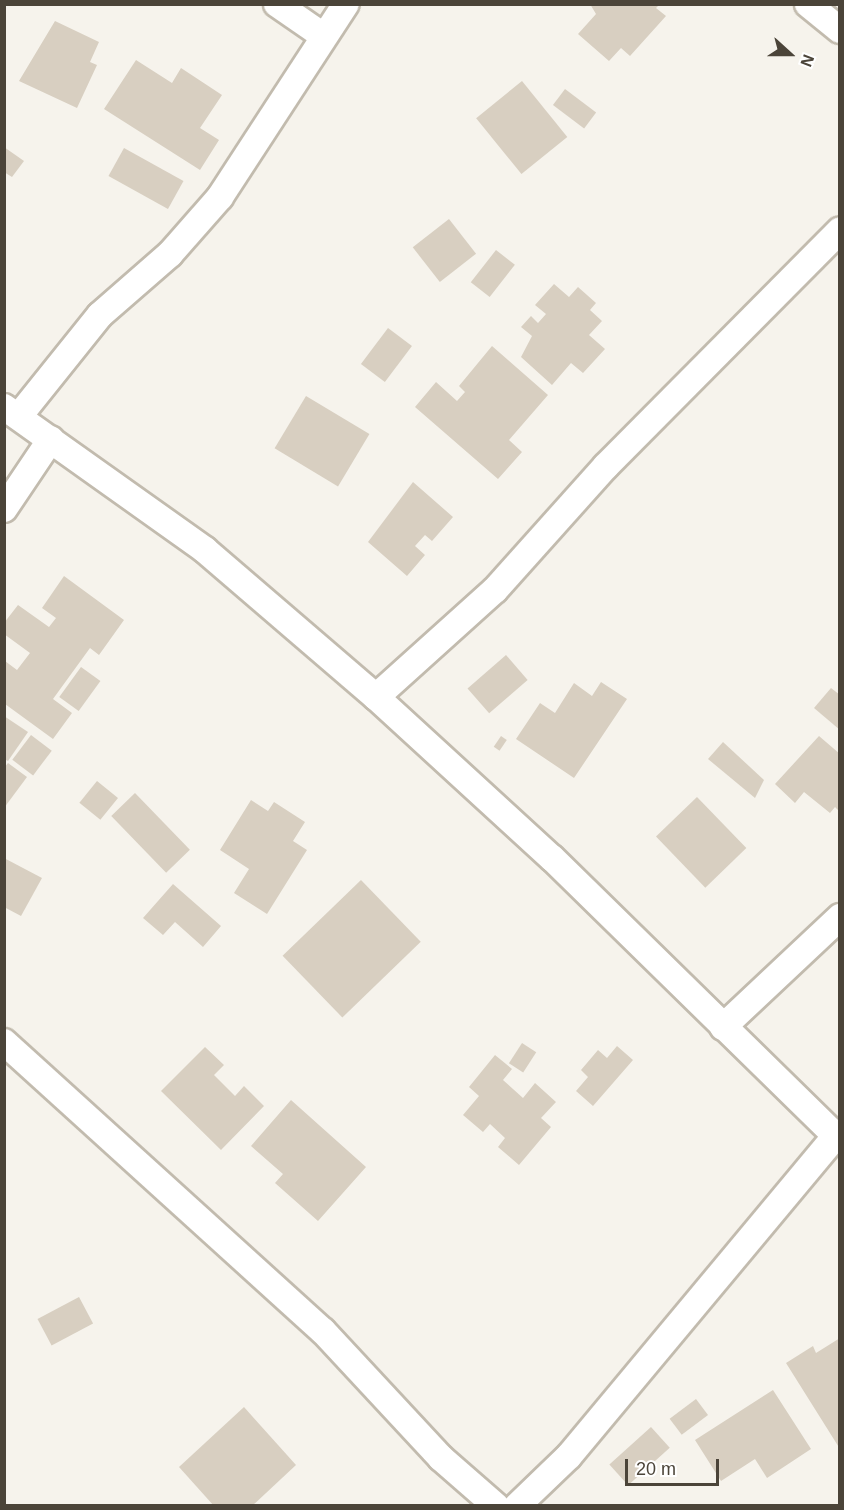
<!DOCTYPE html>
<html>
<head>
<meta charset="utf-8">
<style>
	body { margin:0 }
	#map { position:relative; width:844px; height:1510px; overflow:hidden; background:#f6f3ec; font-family:Arial,sans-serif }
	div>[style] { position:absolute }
	.building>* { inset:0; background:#d8cfc1; transform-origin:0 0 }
	.roads { filter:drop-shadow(2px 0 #c2bbae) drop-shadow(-2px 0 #c2bbae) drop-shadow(0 2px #c2bbae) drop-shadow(0 -2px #c2bbae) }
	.street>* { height:26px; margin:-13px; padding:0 13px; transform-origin:13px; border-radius:13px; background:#fff }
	span { translate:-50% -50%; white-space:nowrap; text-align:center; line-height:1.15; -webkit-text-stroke:4.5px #fff; paint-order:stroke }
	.frame { position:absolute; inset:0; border:6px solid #4b4439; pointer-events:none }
	.north { position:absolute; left:760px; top:24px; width:60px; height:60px; -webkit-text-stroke:4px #fff; paint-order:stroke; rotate:111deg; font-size:16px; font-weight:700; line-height:24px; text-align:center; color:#4b4439 }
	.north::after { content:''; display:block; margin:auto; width:21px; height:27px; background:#4b4439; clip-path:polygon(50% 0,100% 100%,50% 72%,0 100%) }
	.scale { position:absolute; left:625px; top:1459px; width:94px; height:27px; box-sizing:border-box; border:3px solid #4b4439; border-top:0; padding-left:8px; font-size:18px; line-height:21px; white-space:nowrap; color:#4b4439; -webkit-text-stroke:4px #fff; paint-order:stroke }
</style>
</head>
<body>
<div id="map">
	<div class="building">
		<div style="clip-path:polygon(590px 4px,660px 4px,656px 8px,666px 16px,630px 56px,621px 48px,609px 61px,578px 34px,596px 14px)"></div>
		<div style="clip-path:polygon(55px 21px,99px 42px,90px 62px,97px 65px,77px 108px,19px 81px)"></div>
		<div style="clip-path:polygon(136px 60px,172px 83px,181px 68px,222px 95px,200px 128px,219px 140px,200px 170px,104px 109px)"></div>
		<div style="left:522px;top:81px;width:72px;height:59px;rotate:51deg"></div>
		<div style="left:565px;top:89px;width:39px;height:20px;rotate:37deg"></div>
		<div style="clip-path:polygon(4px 147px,24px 161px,12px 177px,4px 172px)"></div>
		<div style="left:124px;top:148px;width:68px;height:32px;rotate:29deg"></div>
		<div style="left:449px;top:219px;width:44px;height:46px;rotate:52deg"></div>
		<div style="left:496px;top:250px;width:24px;height:41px;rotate:38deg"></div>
		<div style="clip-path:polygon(554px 284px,569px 297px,578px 287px,596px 303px,590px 310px,602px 321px,589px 335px,605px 349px,583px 373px,571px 363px,552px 385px,521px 357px,532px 336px,521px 327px,531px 316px,538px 323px,546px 314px,535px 305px)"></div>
		<div style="left:388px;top:328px;width:30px;height:45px;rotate:37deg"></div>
		<div style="clip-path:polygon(492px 346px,548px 395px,509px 440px,522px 452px,498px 479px,415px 407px,436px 382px,457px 401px,465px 392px,459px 386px)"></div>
		<div style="left:306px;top:396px;width:74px;height:61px;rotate:31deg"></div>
		<div style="clip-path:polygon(413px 482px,453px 517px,432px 541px,425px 535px,415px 546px,425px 555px,407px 576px,368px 542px)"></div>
		<div style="clip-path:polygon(64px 576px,124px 620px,99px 655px,90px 648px,53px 699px,72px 713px,53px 739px,5px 704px,5px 661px,17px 670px,30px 653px,4px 634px,4px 623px,18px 605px,49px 627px,56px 618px,42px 608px)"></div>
		<div style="left:506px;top:655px;width:33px;height:51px;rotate:49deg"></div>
		<div style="left:81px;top:667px;width:24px;height:37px;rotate:36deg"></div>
		<div style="clip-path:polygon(601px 682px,627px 699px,574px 778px,516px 739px,540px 703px,555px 713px,574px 683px,592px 696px)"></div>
		<div style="clip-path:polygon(831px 688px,840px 695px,840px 730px,814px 708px)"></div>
		<div style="clip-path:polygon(4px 716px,28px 732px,8px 761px,4px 759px)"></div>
		<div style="left:31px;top:735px;width:26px;height:31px;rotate:37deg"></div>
		<div style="left:501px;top:736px;width:7px;height:13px;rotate:34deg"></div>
		<div style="clip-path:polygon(819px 736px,840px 754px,840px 812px,835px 807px,830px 813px,804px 792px,795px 803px,775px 784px)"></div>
		<div style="clip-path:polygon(723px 742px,764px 780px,755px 798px,708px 759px)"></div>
		<div style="clip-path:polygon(8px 763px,27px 777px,4px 808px,4px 768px)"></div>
		<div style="left:97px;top:781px;width:27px;height:28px;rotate:39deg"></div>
		<div style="left:135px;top:793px;width:79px;height:33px;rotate:46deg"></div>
		<div style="left:697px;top:797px;width:71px;height:57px;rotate:46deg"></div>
		<div style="clip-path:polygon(251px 800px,268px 811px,274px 802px,305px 822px,293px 841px,307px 850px,267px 914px,234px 893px,249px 869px,220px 850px)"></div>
		<div style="clip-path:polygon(4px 858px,42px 878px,21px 916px,4px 907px)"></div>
		<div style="left:361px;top:880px;width:86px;height:109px;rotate:46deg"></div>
		<div style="clip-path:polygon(173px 884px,221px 926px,203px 947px,175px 922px,163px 935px,143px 918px)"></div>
		<div style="left:522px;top:1043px;width:17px;height:24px;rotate:33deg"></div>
		<div style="clip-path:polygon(617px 1046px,633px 1060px,593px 1106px,576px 1091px,588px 1077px,581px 1070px,598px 1050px,607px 1058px)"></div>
		<div style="clip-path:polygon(205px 1047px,224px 1065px,214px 1075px,235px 1096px,244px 1086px,264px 1106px,221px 1150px,161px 1091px)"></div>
		<div style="clip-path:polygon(495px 1055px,512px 1069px,503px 1080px,523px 1098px,535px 1083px,556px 1102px,541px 1118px,551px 1127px,519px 1165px,498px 1147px,505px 1138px,490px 1124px,483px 1132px,463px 1115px,479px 1096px,469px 1087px)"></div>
		<div style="clip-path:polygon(291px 1100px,366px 1167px,318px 1221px,275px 1183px,283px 1174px,251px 1146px)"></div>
		<div style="left:79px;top:1297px;width:30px;height:47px;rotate:62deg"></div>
		<div style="clip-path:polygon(840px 1338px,840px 1449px,786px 1363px,813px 1346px,816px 1353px)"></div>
		<div style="clip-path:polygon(773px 1390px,811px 1449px,767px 1478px,755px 1459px,721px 1481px,695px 1440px)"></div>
		<div style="left:696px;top:1399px;width:20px;height:33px;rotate:53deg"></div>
		<div style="clip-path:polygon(244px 1407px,296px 1465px,252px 1506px,214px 1506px,179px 1467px)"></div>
		<div style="left:651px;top:1427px;width:28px;height:56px;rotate:48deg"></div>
	</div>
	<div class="roads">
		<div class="street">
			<div style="left:277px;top:4px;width:55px;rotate:34.6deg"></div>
			<div style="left:808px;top:4px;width:41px;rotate:39.1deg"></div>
			<div style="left:4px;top:407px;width:247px;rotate:35.4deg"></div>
			<div style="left:205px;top:550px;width:225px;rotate:40.7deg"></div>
			<div style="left:376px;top:697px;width:239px;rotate:42.5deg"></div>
			<div style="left:552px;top:858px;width:403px;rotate:44.4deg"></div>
			<div style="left:19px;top:416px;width:129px;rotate:-51.3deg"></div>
			<div style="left:100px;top:315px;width:93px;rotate:-41.1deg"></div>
			<div style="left:170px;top:254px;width:76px;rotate:-48.7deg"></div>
			<div style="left:220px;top:197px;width:230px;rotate:-56.9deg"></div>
			<div style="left:4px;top:509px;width:84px;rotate:-56.1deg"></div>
			<div style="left:376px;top:697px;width:160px;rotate:-42deg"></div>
			<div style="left:495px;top:590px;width:166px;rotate:-48.2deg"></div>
			<div style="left:606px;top:466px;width:332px;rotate:-45.2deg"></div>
			<div style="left:723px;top:1027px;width:161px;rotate:-43.2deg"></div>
			<div style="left:4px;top:1042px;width:430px;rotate:42.2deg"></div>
			<div style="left:323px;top:1331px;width:173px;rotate:47.1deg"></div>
			<div style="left:441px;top:1458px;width:73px;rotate:41.1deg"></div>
			<div style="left:517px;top:1506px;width:72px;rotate:-43.9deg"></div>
			<div style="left:569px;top:1456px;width:417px;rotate:-50.2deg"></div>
		</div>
	</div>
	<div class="frame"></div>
	<div class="north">N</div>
	<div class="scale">20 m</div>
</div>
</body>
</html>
